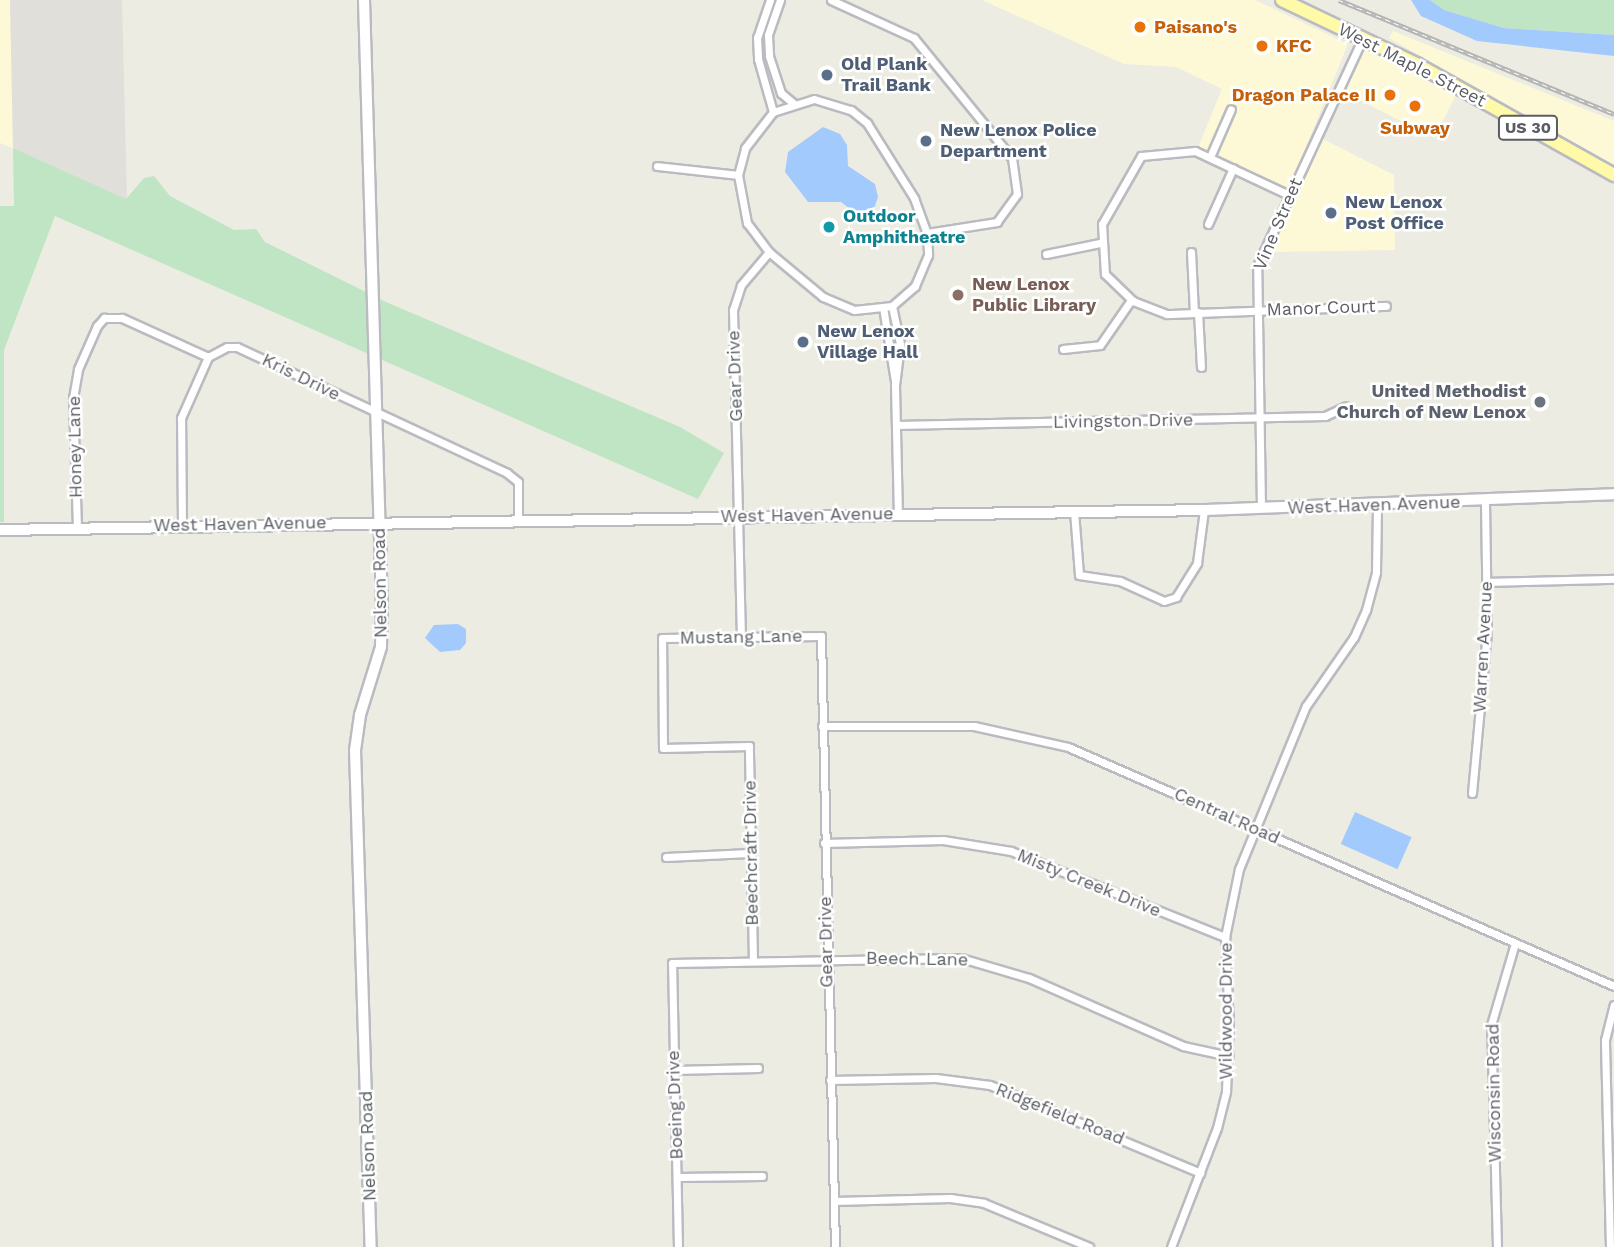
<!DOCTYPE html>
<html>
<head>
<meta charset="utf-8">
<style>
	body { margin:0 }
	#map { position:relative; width:1614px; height:1247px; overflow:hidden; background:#edece2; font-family:"Work Sans",sans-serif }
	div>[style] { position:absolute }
	.commercial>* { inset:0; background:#fdf9d7; transform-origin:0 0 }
	.industrial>* { inset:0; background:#e1dfda }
	.green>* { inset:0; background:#bfe5c4 }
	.water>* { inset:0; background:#a2cafd; transform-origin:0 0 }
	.roads { filter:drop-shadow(2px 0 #babbc1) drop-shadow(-2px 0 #babbc1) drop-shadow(0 2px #babbc1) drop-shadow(0 -2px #babbc1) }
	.street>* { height:7px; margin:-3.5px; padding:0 3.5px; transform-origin:3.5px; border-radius:3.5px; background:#fff }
	.secondary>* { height:10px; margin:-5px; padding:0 5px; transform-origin:5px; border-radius:5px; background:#fff }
	.primary>* { height:12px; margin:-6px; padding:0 6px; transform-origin:6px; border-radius:6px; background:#fefaa7 }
	.rail>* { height:4.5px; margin-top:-2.25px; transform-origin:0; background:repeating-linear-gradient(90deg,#fff 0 5px,#b3b4b4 0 10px); box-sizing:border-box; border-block:2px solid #b3b4b4 }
	.dots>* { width:19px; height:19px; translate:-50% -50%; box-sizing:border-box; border:4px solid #fff; border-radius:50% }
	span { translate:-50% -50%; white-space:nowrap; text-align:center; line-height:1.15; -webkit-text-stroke:5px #fff; paint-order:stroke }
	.shield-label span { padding:2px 5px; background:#fff; border:2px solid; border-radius:5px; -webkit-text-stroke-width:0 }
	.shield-label { font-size:16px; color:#5b5d63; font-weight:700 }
	.food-label { font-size:18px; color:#c56008; font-weight:700 }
	.left { translate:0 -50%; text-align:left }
	.right { translate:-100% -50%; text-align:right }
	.service-label { font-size:18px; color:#4e5e75; font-weight:700 }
	.street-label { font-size:18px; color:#5b5d63 }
	.culture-label { font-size:18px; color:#0d838f; font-weight:700 }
	.education-label { font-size:18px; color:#785e54; font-weight:700 }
	.worship-label { font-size:18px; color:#5b616d; font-weight:700 }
</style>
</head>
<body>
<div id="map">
	<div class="commercial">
		<div style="clip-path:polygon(0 0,10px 0,13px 148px,0 143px)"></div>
		<div style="clip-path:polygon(982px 0,1255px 0,1348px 44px,1286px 196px,1195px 155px,1222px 89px,1176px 67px,1124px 64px)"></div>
		<div style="clip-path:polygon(1393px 31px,1614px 121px,1614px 165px,1389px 38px)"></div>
		<div style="left:1363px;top:40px;width:108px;height:55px;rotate:27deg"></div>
		<div style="clip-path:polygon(1317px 136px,1394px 175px,1395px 250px,1264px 252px)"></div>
	</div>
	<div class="industrial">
		<div style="clip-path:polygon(10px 0,122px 0,127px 200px,13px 148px)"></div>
	</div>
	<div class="green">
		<div style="clip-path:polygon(1430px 0,1614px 0,1614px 35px,1504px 28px,1444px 10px)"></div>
		<div style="clip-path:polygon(13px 148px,126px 199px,144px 178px,154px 176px,170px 196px,234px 230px,256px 229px,265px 242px,386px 302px,680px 427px,724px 453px,698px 499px,55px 216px,4px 350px,4px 522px,0 522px,0 206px,14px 206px)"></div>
	</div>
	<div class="water">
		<div style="clip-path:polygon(1411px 0,1430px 0,1444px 10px,1504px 28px,1614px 35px,1614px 56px,1477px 41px,1421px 16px)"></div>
		<div style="clip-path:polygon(823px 127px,840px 134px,847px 145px,848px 166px,875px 184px,878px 197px,874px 209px,854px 212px,841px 202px,808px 202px,785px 172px,788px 152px)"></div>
		<div style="clip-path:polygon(458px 624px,466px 629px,466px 643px,460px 650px,440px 652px,425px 638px,434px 625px)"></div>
		<div style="left:1355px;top:812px;width:62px;height:35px;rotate:24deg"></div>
	</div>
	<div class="roads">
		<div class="street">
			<div style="left:770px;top:0;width:40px;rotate:108.9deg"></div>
			<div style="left:757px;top:38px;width:21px;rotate:87deg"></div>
			<div style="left:758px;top:59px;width:55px;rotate:74.2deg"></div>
			<div style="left:780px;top:0;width:37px;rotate:109deg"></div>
			<div style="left:768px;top:35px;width:21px;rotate:87deg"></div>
			<div style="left:769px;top:56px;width:39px;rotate:72deg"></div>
			<div style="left:781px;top:93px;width:16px;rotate:40deg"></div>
			<div style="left:831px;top:0;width:91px;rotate:24.6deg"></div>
			<div style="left:914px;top:38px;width:155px;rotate:50.8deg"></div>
			<div style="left:1012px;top:158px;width:36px;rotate:82deg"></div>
			<div style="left:1017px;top:194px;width:34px;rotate:126deg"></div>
			<div style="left:997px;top:222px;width:71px;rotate:171.1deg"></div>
			<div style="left:814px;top:99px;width:39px;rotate:17deg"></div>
			<div style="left:851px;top:110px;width:21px;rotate:39deg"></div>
			<div style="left:867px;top:123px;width:89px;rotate:57.9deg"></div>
			<div style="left:914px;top:198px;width:37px;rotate:70deg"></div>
			<div style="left:927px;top:233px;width:22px;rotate:87deg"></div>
			<div style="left:928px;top:255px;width:34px;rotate:113deg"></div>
			<div style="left:915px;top:286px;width:30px;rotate:139deg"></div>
			<div style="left:892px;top:306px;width:38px;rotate:174deg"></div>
			<div style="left:854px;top:310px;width:34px;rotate:-157deg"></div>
			<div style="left:823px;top:297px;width:70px;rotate:-140.2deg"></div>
			<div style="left:769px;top:252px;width:36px;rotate:-127deg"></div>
			<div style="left:747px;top:223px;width:49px;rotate:-100.6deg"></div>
			<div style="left:738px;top:175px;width:28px;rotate:-75deg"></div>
			<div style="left:745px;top:148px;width:46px;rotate:-52.1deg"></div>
			<div style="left:773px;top:112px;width:43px;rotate:-17.6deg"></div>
			<div style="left:1210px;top:157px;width:52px;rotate:-66.4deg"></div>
			<div style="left:657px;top:166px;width:81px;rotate:6.3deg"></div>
			<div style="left:1289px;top:195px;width:104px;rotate:-154.9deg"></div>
			<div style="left:1195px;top:151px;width:54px;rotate:174.7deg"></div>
			<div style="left:1141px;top:156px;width:78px;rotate:119.8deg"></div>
			<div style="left:1102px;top:224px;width:50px;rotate:86.6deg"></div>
			<div style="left:1105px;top:274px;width:39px;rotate:44deg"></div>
			<div style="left:1133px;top:301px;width:36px;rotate:21deg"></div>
			<div style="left:1167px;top:314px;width:219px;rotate:-2.1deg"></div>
			<div style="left:1208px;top:224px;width:61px;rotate:-65.9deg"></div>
			<div style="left:1191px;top:252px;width:61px;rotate:87.2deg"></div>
			<div style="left:1046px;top:254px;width:55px;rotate:-11.5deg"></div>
			<div style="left:892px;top:306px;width:40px;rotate:78deg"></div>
			<div style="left:900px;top:345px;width:40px;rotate:97.1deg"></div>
			<div style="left:895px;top:385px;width:129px;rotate:88.7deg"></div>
			<div style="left:883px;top:307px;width:75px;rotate:80.8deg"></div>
			<div style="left:1198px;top:312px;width:55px;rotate:86.9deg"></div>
			<div style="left:1063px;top:349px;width:37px;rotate:-6deg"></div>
			<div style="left:1100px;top:345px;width:55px;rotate:-55.4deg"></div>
			<div style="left:896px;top:425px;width:429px;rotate:-1.2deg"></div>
			<div style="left:1325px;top:416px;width:23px;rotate:-25deg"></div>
			<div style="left:1261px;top:508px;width:242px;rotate:-90.9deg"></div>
			<div style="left:1257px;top:266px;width:251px;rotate:-65.1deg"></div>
			<div style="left:1074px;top:511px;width:64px;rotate:85.5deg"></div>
			<div style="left:1079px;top:575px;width:41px;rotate:8.3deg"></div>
			<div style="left:1120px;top:581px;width:48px;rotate:24.4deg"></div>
			<div style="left:1164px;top:601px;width:13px;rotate:-18deg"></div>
			<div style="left:1176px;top:597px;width:40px;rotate:-58deg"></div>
			<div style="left:1197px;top:563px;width:53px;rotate:-82.5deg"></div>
			<div style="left:182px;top:526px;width:108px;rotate:-90.5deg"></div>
			<div style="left:181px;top:418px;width:67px;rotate:-66.1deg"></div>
			<div style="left:208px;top:357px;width:21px;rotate:-28deg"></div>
			<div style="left:227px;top:347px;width:10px"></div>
			<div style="left:237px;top:347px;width:298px;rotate:25deg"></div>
			<div style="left:507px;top:473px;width:14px;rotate:39deg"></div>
			<div style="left:518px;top:482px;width:37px;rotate:90deg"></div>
			<div style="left:77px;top:528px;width:130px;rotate:-91.8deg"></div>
			<div style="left:73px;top:398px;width:29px;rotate:-80deg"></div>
			<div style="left:78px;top:369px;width:47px;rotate:-66.2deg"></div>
			<div style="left:97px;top:326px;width:11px;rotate:-49deg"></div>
			<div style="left:104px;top:318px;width:18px"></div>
			<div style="left:122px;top:318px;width:94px;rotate:24.4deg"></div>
			<div style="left:1487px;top:582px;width:127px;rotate:-1.4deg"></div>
			<div style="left:741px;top:638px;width:328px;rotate:-91.4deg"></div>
			<div style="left:733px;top:310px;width:26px;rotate:-72deg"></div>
			<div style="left:741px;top:285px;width:43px;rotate:-49.7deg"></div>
			<div style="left:822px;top:726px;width:152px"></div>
			<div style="left:974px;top:726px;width:96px;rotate:12.6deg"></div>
			<div style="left:1068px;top:747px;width:596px;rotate:23.64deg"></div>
			<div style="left:1472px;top:793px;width:164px;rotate:-84.7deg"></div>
			<div style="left:1487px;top:630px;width:129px;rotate:-90.9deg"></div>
			<div style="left:824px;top:843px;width:119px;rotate:-1.4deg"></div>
			<div style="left:943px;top:840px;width:69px;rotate:9.2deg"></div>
			<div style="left:1011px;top:851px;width:231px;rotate:21.9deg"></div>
			<div style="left:666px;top:857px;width:83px;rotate:-2.8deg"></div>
			<div style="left:753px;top:961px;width:215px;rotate:-91.1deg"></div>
			<div style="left:749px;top:746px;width:86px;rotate:178.7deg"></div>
			<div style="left:663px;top:748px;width:110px;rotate:-90.5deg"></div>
			<div style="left:662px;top:638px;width:159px;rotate:-0.7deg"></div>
			<div style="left:821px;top:636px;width:611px;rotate:88.69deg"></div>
			<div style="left:673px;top:1070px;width:85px;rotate:-1.3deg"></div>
			<div style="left:830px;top:1080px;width:106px;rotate:-1.1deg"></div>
			<div style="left:936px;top:1078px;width:54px;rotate:7.4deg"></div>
			<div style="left:990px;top:1085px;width:228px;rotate:22.7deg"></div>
			<div style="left:677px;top:1177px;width:85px;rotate:-0.7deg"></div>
			<div style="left:834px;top:1201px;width:116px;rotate:-1.5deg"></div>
			<div style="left:950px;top:1198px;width:34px;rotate:8deg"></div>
			<div style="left:984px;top:1203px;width:114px;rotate:22.7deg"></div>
			<div style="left:678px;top:1247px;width:284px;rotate:-91.2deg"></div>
			<div style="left:672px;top:963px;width:289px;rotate:-1deg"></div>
			<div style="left:961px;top:958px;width:71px;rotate:16.4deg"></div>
			<div style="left:1029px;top:978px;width:168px;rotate:23.8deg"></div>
			<div style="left:1183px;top:1046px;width:47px;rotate:12.3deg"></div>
			<div style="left:1171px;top:1247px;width:128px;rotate:-68.9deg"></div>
			<div style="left:1217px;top:1128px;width:38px;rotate:-76deg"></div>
			<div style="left:1226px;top:1091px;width:66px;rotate:-87.4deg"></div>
			<div style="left:1229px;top:1025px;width:88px;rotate:-92.6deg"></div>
			<div style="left:1225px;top:937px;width:69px;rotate:-78.4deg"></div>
			<div style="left:1239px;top:869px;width:176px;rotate:-67.7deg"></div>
			<div style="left:1306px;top:706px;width:84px;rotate:-55.2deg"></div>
			<div style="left:1354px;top:637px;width:30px;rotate:-66deg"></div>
			<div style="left:1366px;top:610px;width:39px;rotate:-75deg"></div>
			<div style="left:1376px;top:572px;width:67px;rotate:-89.1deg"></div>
			<div style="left:1497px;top:1247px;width:222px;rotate:-91.5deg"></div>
			<div style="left:1491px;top:1025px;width:85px;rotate:-73.7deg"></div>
			<div style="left:1610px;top:1247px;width:207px;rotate:-91.4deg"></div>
			<div style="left:1605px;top:1040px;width:36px;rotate:-76deg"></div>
		</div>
		<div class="secondary">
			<div style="left:364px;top:0;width:605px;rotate:88.3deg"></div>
			<div style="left:382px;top:605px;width:42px;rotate:91.4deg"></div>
			<div style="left:381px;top:647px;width:71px;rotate:107.2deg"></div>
			<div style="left:360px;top:715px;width:35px;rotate:98deg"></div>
			<div style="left:355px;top:750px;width:497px;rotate:88.2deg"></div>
			<div style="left:0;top:530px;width:1204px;rotate:-0.95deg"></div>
			<div style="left:1204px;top:510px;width:410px;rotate:-2.2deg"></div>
		</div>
		<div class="primary">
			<div style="left:1282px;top:0;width:151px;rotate:25.5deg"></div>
			<div style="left:1418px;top:65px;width:225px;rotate:29.3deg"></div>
		</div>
	</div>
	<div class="rail">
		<div style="left:1339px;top:0;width:298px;rotate:22.5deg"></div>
	</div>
	<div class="dots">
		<div style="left:1140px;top:27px;background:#e8710a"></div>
		<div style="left:1262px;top:46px;background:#e8710a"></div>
		<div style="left:827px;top:75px;background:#5c6f8a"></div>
		<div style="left:1390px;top:95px;background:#e8710a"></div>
		<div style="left:1415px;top:106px;background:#e8710a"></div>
		<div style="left:926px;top:141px;background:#5c6f8a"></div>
		<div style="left:1331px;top:213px;background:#5c6f8a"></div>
		<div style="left:829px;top:227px;background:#0f9aa8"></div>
		<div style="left:958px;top:295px;background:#8d6e63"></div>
		<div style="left:803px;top:342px;background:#5c6f8a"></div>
		<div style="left:1540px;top:402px;background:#6b7280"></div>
	</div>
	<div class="shield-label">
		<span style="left:1528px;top:128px">US 30</span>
	</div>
	<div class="food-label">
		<span class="left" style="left:1154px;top:27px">Paisano's</span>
		<span class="left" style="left:1276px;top:46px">KFC</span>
		<span class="right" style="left:1376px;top:95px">Dragon Palace II</span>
		<span style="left:1415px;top:128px">Subway</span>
	</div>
	<div class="service-label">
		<span class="left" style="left:841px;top:75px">Old Plank<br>Trail Bank</span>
		<span class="left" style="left:940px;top:141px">New Lenox Police<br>Department</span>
		<span class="left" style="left:1345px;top:213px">New Lenox<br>Post Office</span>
		<span class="left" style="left:817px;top:342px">New Lenox<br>Village Hall</span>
	</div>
	<div class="street-label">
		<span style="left:1412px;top:65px;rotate:27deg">West Maple Street</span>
		<span style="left:1278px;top:224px;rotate:-67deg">Vine Street</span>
		<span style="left:1321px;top:308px;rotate:-2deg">Manor Court</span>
		<span style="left:735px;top:376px;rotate:-92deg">Gear Drive</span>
		<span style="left:301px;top:377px;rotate:26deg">Kris Drive</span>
		<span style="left:1123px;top:421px;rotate:-1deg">Livingston Drive</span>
		<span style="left:75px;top:447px;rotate:-91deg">Honey Lane</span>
		<span style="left:1374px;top:505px;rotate:-2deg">West Haven Avenue</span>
		<span style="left:807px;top:515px;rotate:-1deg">West Haven Avenue</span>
		<span style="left:240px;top:524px;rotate:-1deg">West Haven Avenue</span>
		<span style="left:380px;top:583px;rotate:-91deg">Nelson Road</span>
		<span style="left:741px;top:637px;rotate:-1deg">Mustang Lane</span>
		<span style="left:1483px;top:647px;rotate:-87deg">Warren Avenue</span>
		<span style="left:1227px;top:816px;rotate:24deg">Central Road</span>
		<span style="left:751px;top:853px;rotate:-91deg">Beechcraft Drive</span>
		<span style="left:1089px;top:883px;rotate:22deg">Misty Creek Drive</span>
		<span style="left:826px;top:942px;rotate:-91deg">Gear Drive</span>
		<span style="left:917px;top:959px;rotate:1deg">Beech Lane</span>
		<span style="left:1226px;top:1011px;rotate:-90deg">Wildwood Drive</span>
		<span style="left:1494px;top:1093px;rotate:-91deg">Wisconsin Road</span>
		<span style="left:675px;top:1105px;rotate:-92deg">Boeing Drive</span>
		<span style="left:1060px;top:1114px;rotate:22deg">Ridgefield Road</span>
		<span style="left:368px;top:1146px;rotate:-92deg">Nelson Road</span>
	</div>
	<div class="culture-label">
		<span class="left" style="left:843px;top:227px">Outdoor<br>Amphitheatre</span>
	</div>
	<div class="education-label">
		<span class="left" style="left:972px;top:295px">New Lenox<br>Public Library</span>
	</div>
	<div class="worship-label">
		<span class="right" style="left:1526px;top:402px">United Methodist<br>Church of New Lenox</span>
	</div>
</div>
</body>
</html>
